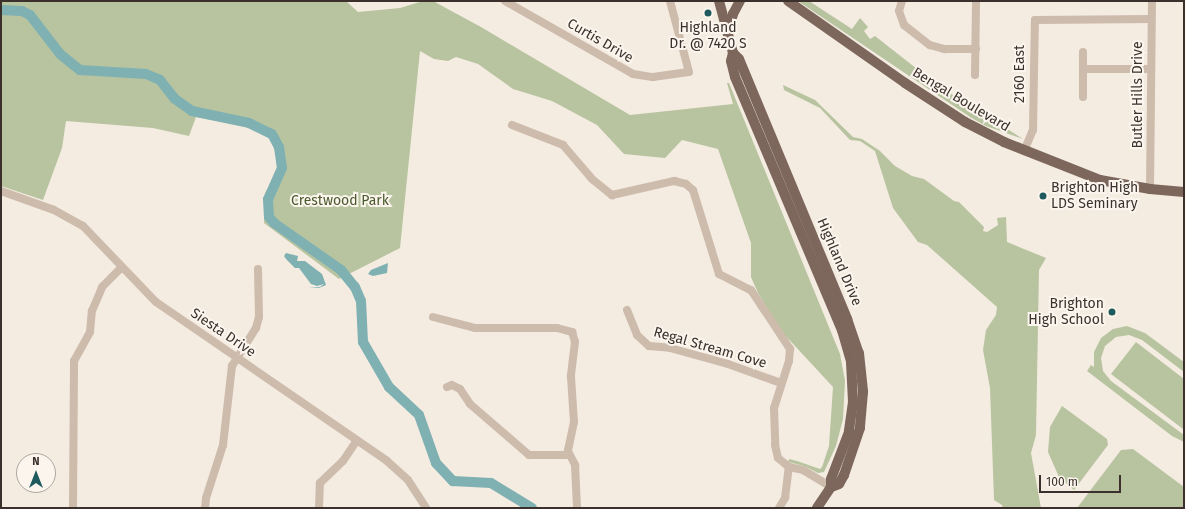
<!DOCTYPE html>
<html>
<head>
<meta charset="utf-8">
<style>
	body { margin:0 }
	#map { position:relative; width:1185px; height:509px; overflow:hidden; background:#f4ebe1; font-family:"Fira Sans",sans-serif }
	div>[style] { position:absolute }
	.green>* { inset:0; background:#b8c4a0 }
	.water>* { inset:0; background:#7fb0b2 }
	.river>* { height:10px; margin:-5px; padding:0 5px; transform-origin:5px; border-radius:5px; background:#7fb0b2 }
	.minor>* { height:8px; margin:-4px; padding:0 4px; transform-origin:4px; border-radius:4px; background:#cdbbac }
	.major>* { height:10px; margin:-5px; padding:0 5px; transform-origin:5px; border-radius:5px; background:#7d675c }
	.dots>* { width:11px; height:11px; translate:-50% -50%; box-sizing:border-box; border:2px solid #fbf5ee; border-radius:50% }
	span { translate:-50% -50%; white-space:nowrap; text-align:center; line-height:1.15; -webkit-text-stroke:4px #fbf5ee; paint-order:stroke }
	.poi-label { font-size:14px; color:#3b302b }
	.left { translate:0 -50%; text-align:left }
	.right { translate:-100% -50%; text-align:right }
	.street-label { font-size:14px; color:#3b302b }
	.park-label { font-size:14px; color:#4a5a2e }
	.frame { position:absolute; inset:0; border:2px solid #3b302b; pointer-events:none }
	.north { position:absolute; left:16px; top:453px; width:40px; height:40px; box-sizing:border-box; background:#fbf5ee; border:1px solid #aea6a0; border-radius:50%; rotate:0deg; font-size:11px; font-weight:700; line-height:16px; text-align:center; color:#3b302b }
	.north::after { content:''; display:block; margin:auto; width:14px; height:18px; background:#1f5a5e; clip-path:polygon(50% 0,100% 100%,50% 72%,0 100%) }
	.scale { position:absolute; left:1039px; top:475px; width:82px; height:18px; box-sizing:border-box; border:2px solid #3b302b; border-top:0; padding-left:5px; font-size:12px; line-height:14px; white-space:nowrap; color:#3b302b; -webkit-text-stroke:3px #fbf5ee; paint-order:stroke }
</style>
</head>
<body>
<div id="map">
	<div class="green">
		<div style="clip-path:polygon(1px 1px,346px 1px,358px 12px,400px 8px,423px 1px,433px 1px,481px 27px,630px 115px,733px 104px,727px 83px,729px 83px,840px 354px,845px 381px,843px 419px,836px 446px,824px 472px,818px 473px,804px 466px,788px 462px,789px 459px,797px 461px,820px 469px,822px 467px,829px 446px,833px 387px,782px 332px,758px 293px,751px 277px,751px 243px,718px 149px,682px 140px,665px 158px,624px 154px,597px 125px,552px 101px,513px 89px,478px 64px,456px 57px,448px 61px,434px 59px,420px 51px,400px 248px,339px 279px,264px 223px,265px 193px,281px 169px,270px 135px,248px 127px,196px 117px,189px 136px,153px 128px,66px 121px,62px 148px,43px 200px,1px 186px)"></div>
		<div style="clip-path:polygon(798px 1px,809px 1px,852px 29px,860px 18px,868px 27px,864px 31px,870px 39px,875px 36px,940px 87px,1023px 139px,986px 126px,970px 117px)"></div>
		<div style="clip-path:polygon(783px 85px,815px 100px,853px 137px,862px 139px,880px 151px,895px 166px,912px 176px,924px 179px,954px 201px,959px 202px,984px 227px,983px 231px,987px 232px,998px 225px,997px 218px,1006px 217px,1007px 242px,1046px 258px,1039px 270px,1036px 435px,1031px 453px,1041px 508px,1003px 508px,1002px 505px,994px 500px,990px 388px,983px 350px,986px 330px,996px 315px,997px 307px,927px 245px,918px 242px,893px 208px,875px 151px,860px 141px,850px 140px,820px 108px,784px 90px)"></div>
		<div style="clip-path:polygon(1127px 326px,1145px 333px,1184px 362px,1184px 372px,1142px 340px,1129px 335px,1116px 337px,1105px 346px,1101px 358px,1103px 371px,1111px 381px,1184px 435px,1184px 442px,1172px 436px,1087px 371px,1091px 365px,1094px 367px,1094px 352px,1101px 338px,1113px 329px)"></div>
		<div style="clip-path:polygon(1136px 342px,1184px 379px,1183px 429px,1111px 374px)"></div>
		<div style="clip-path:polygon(1062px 406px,1107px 439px,1108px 445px,1074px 490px,1059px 477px,1048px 452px,1050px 427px)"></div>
		<div style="clip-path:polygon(1133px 449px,1184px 487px,1184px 508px,1077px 508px,1121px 450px)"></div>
	</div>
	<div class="water">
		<div style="clip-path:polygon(286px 253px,298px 256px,297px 261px,305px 261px,322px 274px,326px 285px,319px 288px,309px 288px,320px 287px,324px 284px,317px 286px,311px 284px,299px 268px,295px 268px,286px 259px,284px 256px)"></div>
		<div style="clip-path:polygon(388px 263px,387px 273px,373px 276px,368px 274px,371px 270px)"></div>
	</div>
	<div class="river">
		<div style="left:1px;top:10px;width:21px;rotate:3deg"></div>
		<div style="left:22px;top:11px;width:9px;rotate:27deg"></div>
		<div style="left:30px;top:15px;width:49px;rotate:52.4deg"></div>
		<div style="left:60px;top:54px;width:26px;rotate:39deg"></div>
		<div style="left:80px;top:70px;width:66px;rotate:3.5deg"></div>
		<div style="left:146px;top:74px;width:15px;rotate:23deg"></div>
		<div style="left:160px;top:80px;width:24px;rotate:52deg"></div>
		<div style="left:175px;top:99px;width:21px;rotate:35deg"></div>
		<div style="left:192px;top:111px;width:58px;rotate:11.9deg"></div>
		<div style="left:249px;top:123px;width:25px;rotate:26deg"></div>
		<div style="left:272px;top:134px;width:15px;rotate:62deg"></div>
		<div style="left:279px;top:147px;width:21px;rotate:82deg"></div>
		<div style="left:282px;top:168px;width:34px;rotate:114deg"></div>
		<div style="left:268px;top:199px;width:18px;rotate:87deg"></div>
		<div style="left:269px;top:217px;width:8px;rotate:50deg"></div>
		<div style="left:274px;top:223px;width:82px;rotate:35deg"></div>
		<div style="left:341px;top:270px;width:22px;rotate:51deg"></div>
		<div style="left:355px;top:287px;width:15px;rotate:67deg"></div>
		<div style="left:361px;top:301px;width:41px;rotate:87.2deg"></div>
		<div style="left:363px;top:342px;width:52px;rotate:60deg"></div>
		<div style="left:389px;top:387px;width:41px;rotate:43deg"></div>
		<div style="left:419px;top:415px;width:51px;rotate:70.5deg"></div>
		<div style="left:436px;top:463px;width:25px;rotate:47deg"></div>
		<div style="left:453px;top:481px;width:38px;rotate:3deg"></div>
		<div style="left:491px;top:483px;width:48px;rotate:31.4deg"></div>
	</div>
	<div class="minor">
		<div style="left:505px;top:1px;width:147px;rotate:29.7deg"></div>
		<div style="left:633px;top:74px;width:20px;rotate:9deg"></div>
		<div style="left:653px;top:77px;width:36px;rotate:-8deg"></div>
		<div style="left:689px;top:72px;width:73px;rotate:-105deg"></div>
		<div style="left:902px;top:1px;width:10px;rotate:107deg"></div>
		<div style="left:899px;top:11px;width:15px;rotate:70deg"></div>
		<div style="left:904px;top:25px;width:33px;rotate:38deg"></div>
		<div style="left:930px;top:45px;width:15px;rotate:16deg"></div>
		<div style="left:944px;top:49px;width:32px"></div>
		<div style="left:1083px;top:52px;width:45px;rotate:90deg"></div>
		<div style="left:1083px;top:69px;width:68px"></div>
		<div style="left:975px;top:75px;width:74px;rotate:-89.2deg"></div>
		<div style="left:512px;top:125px;width:55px;rotate:21.4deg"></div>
		<div style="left:563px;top:145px;width:45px;rotate:49.5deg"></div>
		<div style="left:592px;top:179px;width:26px;rotate:39deg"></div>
		<div style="left:612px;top:195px;width:64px;rotate:-12.7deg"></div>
		<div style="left:674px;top:181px;width:12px;rotate:14deg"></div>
		<div style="left:686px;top:184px;width:9px;rotate:41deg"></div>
		<div style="left:693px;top:190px;width:88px;rotate:72.8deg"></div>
		<div style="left:719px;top:274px;width:36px;rotate:27deg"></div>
		<div style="left:751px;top:290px;width:71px;rotate:56.5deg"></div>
		<div style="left:790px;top:349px;width:12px;rotate:95deg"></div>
		<div style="left:789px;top:361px;width:49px;rotate:107.7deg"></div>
		<div style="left:774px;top:408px;width:37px;rotate:88deg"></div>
		<div style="left:775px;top:445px;width:13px;rotate:77deg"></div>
		<div style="left:778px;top:458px;width:14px;rotate:39deg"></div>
		<div style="left:789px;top:467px;width:14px;rotate:12deg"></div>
		<div style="left:803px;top:470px;width:33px;rotate:31deg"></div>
		<div style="left:1024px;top:151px;width:23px;rotate:-67deg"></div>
		<div style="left:1033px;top:130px;width:110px;rotate:-89deg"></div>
		<div style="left:1035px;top:20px;width:116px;rotate:-0.5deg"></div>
		<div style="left:1150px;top:189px;width:188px;rotate:-89.4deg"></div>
		<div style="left:1px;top:191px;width:56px;rotate:19.7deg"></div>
		<div style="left:54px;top:210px;width:33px;rotate:29deg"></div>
		<div style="left:83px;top:226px;width:105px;rotate:46.2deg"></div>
		<div style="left:156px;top:302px;width:280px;rotate:34.5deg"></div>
		<div style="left:387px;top:461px;width:28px;rotate:42deg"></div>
		<div style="left:408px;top:480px;width:33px;rotate:57deg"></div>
		<div style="left:627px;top:310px;width:27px;rotate:68deg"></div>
		<div style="left:637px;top:335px;width:16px;rotate:43deg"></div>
		<div style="left:649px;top:346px;width:21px;rotate:5deg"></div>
		<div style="left:670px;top:348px;width:60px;rotate:15.4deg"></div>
		<div style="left:728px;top:364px;width:56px;rotate:19.7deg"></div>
		<div style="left:433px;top:317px;width:43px;rotate:14.7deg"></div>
		<div style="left:475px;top:328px;width:82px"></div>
		<div style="left:557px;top:328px;width:16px;rotate:15deg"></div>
		<div style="left:572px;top:332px;width:10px;rotate:73deg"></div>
		<div style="left:575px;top:342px;width:35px;rotate:97deg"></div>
		<div style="left:571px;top:377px;width:45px;rotate:86.2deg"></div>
		<div style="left:574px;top:422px;width:30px;rotate:102deg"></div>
		<div style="left:568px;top:451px;width:16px;rotate:63deg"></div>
		<div style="left:575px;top:465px;width:43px;rotate:87.3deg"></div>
		<div style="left:447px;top:387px;width:5px;rotate:-22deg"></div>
		<div style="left:452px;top:385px;width:9px;rotate:27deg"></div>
		<div style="left:460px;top:389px;width:18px;rotate:56deg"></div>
		<div style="left:470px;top:404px;width:78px;rotate:40.8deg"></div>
		<div style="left:529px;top:455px;width:40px"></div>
		<div style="left:73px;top:508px;width:147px;rotate:-89.6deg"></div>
		<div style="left:74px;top:361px;width:33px;rotate:-61deg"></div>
		<div style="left:90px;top:332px;width:21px;rotate:-85deg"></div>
		<div style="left:92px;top:311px;width:26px;rotate:-67deg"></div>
		<div style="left:102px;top:287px;width:28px;rotate:-45deg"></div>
		<div style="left:205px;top:508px;width:10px;rotate:-84deg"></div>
		<div style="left:206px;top:498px;width:56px;rotate:-72.2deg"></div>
		<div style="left:223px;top:445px;width:80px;rotate:-83.5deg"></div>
		<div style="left:232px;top:366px;width:45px;rotate:-57.7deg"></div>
		<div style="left:256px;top:328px;width:11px;rotate:-75deg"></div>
		<div style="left:259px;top:317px;width:48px;rotate:-91.2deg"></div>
		<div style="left:319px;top:508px;width:25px;rotate:-88deg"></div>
		<div style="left:320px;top:483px;width:32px;rotate:-44deg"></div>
		<div style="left:343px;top:461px;width:25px;rotate:-56deg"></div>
		<div style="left:779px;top:508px;width:12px;rotate:-59deg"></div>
		<div style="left:785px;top:498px;width:31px;rotate:-83deg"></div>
	</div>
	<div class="major">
		<div style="left:719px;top:1px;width:54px;rotate:74.9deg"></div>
		<div style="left:733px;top:53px;width:8px;rotate:104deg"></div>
		<div style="left:731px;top:61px;width:16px;rotate:76deg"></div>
		<div style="left:735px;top:77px;width:275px;rotate:67.1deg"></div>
		<div style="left:842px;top:330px;width:33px;rotate:74deg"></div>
		<div style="left:851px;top:362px;width:40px;rotate:87.1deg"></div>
		<div style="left:853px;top:402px;width:30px;rotate:98deg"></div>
		<div style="left:849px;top:432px;width:50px;rotate:111deg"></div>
		<div style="left:831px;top:479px;width:8px;rotate:90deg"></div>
		<div style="left:831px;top:487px;width:25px;rotate:124deg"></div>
		<div style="left:788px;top:1px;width:143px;rotate:35deg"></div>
		<div style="left:905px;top:83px;width:72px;rotate:33deg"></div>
		<div style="left:965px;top:122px;width:44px;rotate:27.1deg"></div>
		<div style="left:1004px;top:142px;width:103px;rotate:21.6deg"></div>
		<div style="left:1100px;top:180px;width:51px;rotate:10.2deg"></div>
		<div style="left:1150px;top:189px;width:34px;rotate:5deg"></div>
		<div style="left:728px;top:34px;width:21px;rotate:-76deg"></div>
		<div style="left:733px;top:14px;width:15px;rotate:-62deg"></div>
		<div style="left:733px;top:53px;width:8px;rotate:45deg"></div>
		<div style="left:739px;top:59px;width:282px;rotate:67.4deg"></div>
		<div style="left:847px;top:319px;width:36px;rotate:71deg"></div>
		<div style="left:859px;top:353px;width:39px;rotate:84deg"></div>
		<div style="left:863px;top:392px;width:36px;rotate:95deg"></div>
		<div style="left:860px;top:428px;width:50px;rotate:108.8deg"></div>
		<div style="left:844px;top:475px;width:10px;rotate:119deg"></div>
		<div style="left:839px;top:484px;width:9px;rotate:159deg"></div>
	</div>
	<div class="dots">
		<div style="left:708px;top:13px;background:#1f5a5e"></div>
		<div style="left:1043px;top:196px;background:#1f5a5e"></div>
		<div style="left:1112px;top:312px;background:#1f5a5e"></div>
	</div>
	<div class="poi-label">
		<span style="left:708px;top:36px">Highland<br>Dr. @ 7420 S</span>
		<span class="left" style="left:1051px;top:196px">Brighton High<br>LDS Seminary</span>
		<span class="right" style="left:1104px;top:312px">Brighton<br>High School</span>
	</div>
	<div class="street-label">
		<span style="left:600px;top:41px;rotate:30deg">Curtis Drive</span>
		<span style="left:1020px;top:74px;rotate:-90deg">2160 East</span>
		<span style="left:1138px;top:95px;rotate:-90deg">Butler Hills Drive</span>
		<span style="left:961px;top:100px;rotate:31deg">Bengal Boulevard</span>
		<span style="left:839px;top:262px;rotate:67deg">Highland Drive</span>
		<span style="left:223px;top:333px;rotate:34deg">Siesta Drive</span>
		<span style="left:710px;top:348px;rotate:16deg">Regal Stream Cove</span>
	</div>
	<div class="park-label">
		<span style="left:340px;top:201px">Crestwood Park</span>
	</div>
	<div class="frame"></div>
	<div class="north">N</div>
	<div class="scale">100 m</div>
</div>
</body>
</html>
